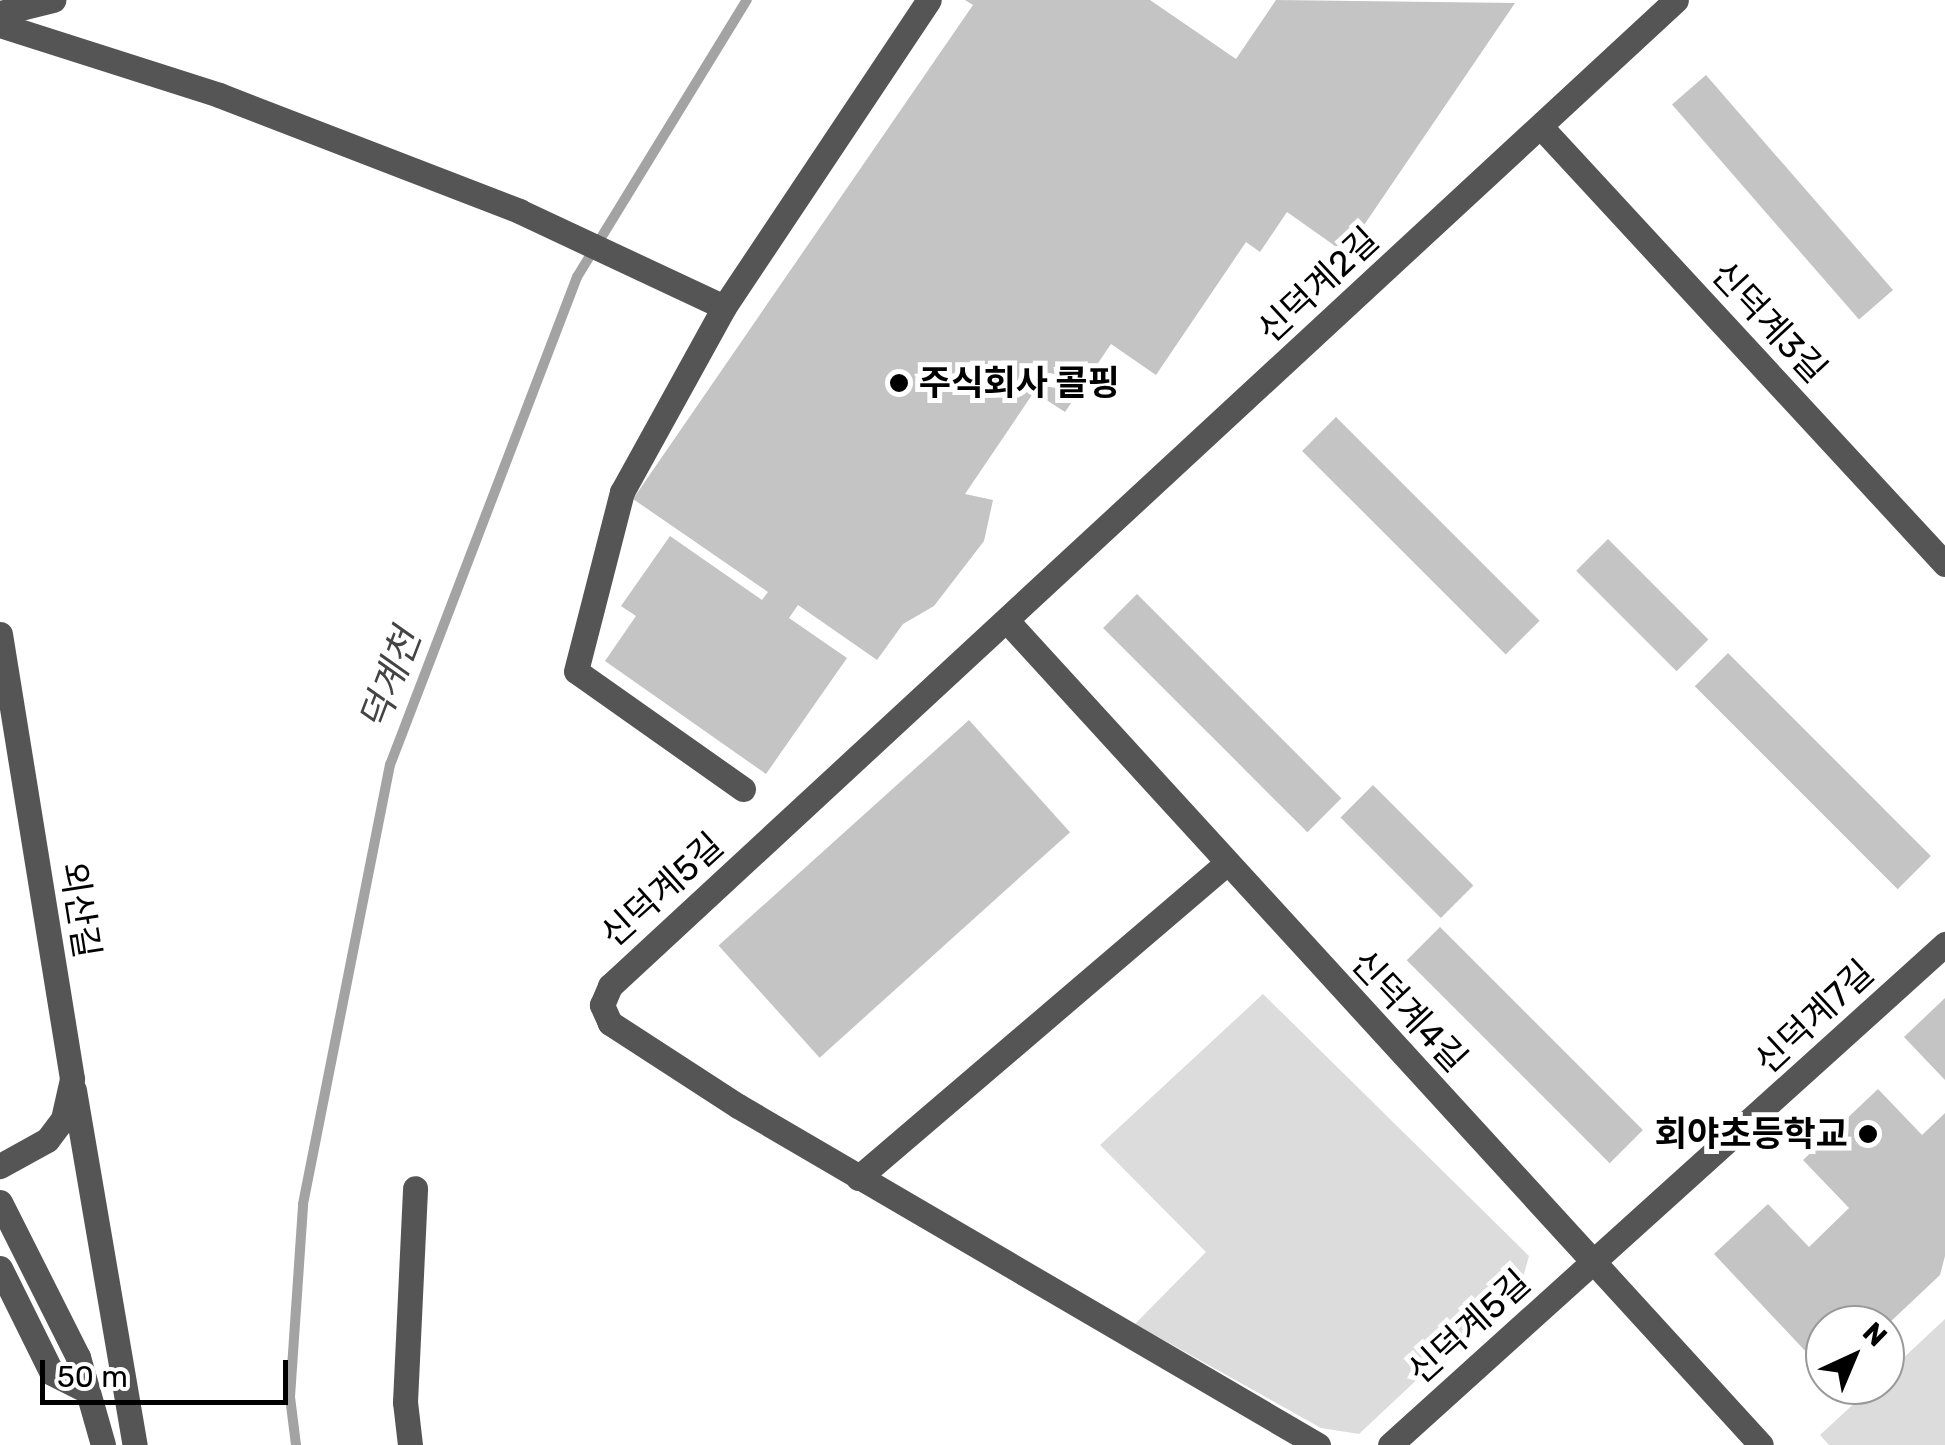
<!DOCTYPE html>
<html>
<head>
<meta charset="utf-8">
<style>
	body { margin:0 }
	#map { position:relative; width:1945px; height:1445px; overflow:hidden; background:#fff; font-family:Rubik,"Noto Sans KR",sans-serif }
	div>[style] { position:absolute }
	.green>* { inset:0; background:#dcdcdc }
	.stream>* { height:10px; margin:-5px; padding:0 5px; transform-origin:5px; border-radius:5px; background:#a3a3a3 }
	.building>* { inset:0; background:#c4c4c4; transform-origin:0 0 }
	.minor>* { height:25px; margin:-12.5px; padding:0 12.5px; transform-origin:12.5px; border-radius:12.5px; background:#555 }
	.dots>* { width:28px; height:28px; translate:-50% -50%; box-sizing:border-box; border:5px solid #fff; border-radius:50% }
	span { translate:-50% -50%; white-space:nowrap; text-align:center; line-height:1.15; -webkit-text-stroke:10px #fff; paint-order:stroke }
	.street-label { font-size:35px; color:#000 }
	.poi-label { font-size:35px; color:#000; font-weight:700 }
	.left { translate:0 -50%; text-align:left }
	.right { translate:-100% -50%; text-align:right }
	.water-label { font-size:38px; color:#444; font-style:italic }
	.north { position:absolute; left:1805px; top:1305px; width:100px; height:100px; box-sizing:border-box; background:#fff; border:2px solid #999; border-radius:50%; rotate:44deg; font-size:28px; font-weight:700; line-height:40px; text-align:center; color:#000 }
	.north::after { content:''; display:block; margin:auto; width:35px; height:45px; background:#000; clip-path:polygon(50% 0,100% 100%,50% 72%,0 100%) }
	.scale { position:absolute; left:40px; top:1360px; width:248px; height:45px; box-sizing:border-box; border:5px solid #000; border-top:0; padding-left:12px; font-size:30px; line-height:35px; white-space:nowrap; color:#000; -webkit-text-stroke:8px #fff; paint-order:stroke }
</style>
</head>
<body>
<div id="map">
	<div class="green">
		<div style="clip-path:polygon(1263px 994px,1529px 1256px,1522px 1281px,1359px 1434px,1321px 1428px,1135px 1324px,1206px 1252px,1100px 1145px)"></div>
		<div style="clip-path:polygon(1945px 1319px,1945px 1445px,1829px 1445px,1820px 1435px,1874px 1385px,1885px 1385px,1885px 1375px)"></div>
	</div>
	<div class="stream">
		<div style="left:296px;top:1445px;width:48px;rotate:-97.1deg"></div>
		<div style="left:290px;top:1397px;width:193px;rotate:-86.1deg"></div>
		<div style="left:303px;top:1204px;width:448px;rotate:-78.8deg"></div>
		<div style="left:390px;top:765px;width:523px;rotate:-69.03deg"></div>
		<div style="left:577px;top:277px;width:325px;rotate:-58.5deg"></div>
	</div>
	<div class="building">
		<div style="clip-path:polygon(965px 0,1150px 0,1236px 59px,1276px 0,1515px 3px,1345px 253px,1287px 212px,1260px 252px,1246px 242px,1156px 375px,1111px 344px,1065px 412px,1034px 392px,965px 494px,993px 500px,984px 541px,934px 606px,903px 624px,877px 660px,798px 605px,789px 618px,847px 658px,766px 774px,605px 661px,636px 616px,621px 606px,670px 536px,762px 600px,768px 592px,633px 499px,973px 5px)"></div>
		<div style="left:1706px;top:75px;width:285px;height:45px;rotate:49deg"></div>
		<div style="left:1336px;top:417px;width:288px;height:48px;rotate:45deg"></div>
		<div style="left:1608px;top:539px;width:142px;height:45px;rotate:45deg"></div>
		<div style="left:1137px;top:594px;width:289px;height:48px;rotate:45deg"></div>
		<div style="left:1728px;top:653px;width:287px;height:47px;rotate:45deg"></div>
		<div style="left:969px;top:720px;width:151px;height:337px;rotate:48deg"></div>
		<div style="left:1373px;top:785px;width:142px;height:46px;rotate:45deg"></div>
		<div style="left:1440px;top:927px;width:287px;height:47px;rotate:45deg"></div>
		<div style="clip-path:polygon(1945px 998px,1945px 1080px,1904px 1037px)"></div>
		<div style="clip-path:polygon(1878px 1089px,1922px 1135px,1945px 1113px,1945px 1256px,1940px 1275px,1887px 1325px,1825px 1325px,1825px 1372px,1714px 1254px,1768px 1204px,1809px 1247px,1849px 1208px,1803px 1160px)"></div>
	</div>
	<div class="minor">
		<div style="left:0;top:13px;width:55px;rotate:-13.8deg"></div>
		<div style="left:0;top:25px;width:230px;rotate:17.7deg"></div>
		<div style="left:219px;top:95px;width:322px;rotate:21.1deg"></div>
		<div style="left:519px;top:211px;width:226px;rotate:25.1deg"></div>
		<div style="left:1541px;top:127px;width:595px;rotate:47.25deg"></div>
		<div style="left:1008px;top:622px;width:1115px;rotate:47.54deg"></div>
		<div style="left:0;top:634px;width:451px;rotate:80.8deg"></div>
		<div style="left:72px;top:1079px;width:41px;rotate:102.7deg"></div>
		<div style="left:63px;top:1119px;width:26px;rotate:127deg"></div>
		<div style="left:47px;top:1140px;width:54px;rotate:151deg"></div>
		<div style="left:743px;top:789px;width:204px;rotate:-144.8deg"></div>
		<div style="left:576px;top:671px;width:185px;rotate:-75.6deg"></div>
		<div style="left:622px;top:492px;width:211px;rotate:-61.1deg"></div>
		<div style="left:724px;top:307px;width:369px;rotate:-56.3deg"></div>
		<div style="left:74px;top:1090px;width:360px;rotate:80.3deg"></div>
		<div style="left:858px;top:1178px;width:482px;rotate:-40.5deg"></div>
		<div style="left:0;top:1202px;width:174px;rotate:63.3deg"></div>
		<div style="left:78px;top:1357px;width:91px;rotate:74.1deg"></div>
		<div style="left:0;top:1268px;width:117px;rotate:63.7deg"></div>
		<div style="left:52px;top:1373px;width:34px;rotate:27deg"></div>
		<div style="left:410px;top:1445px;width:43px;rotate:-96.6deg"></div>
		<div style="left:405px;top:1402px;width:214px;rotate:-87.3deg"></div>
		<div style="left:1318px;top:1445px;width:672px;rotate:-149.69deg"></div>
		<div style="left:738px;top:1106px;width:153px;rotate:-147deg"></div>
		<div style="left:610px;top:1023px;width:20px;rotate:-114deg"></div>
		<div style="left:602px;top:1005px;width:21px;rotate:-67deg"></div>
		<div style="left:610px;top:986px;width:1452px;rotate:-42.77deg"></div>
		<div style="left:1390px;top:1445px;width:748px;rotate:-42.07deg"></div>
	</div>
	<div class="dots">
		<div style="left:899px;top:383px;background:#000"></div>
		<div style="left:1868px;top:1134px;background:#000"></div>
	</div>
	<div class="street-label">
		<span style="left:1318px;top:285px;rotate:-43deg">신덕계2길</span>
		<span style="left:1769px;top:322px;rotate:47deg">신덕계3길</span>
		<span style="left:662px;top:890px;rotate:-42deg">신덕계5길</span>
		<span style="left:80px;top:910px;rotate:81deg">외산길</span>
		<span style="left:1409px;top:1011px;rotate:47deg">신덕계4길</span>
		<span style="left:1814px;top:1017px;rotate:-43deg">신덕계7길</span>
		<span style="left:1469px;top:1327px;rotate:-42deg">신덕계5길</span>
	</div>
	<div class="poi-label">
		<span class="left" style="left:919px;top:383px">주식회사 콜핑</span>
		<span class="right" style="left:1848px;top:1134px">회야초등학교</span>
	</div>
	<div class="water-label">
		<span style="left:391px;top:680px;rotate:-69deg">덕계천</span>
	</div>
	<div class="north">N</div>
	<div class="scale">50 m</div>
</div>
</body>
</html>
